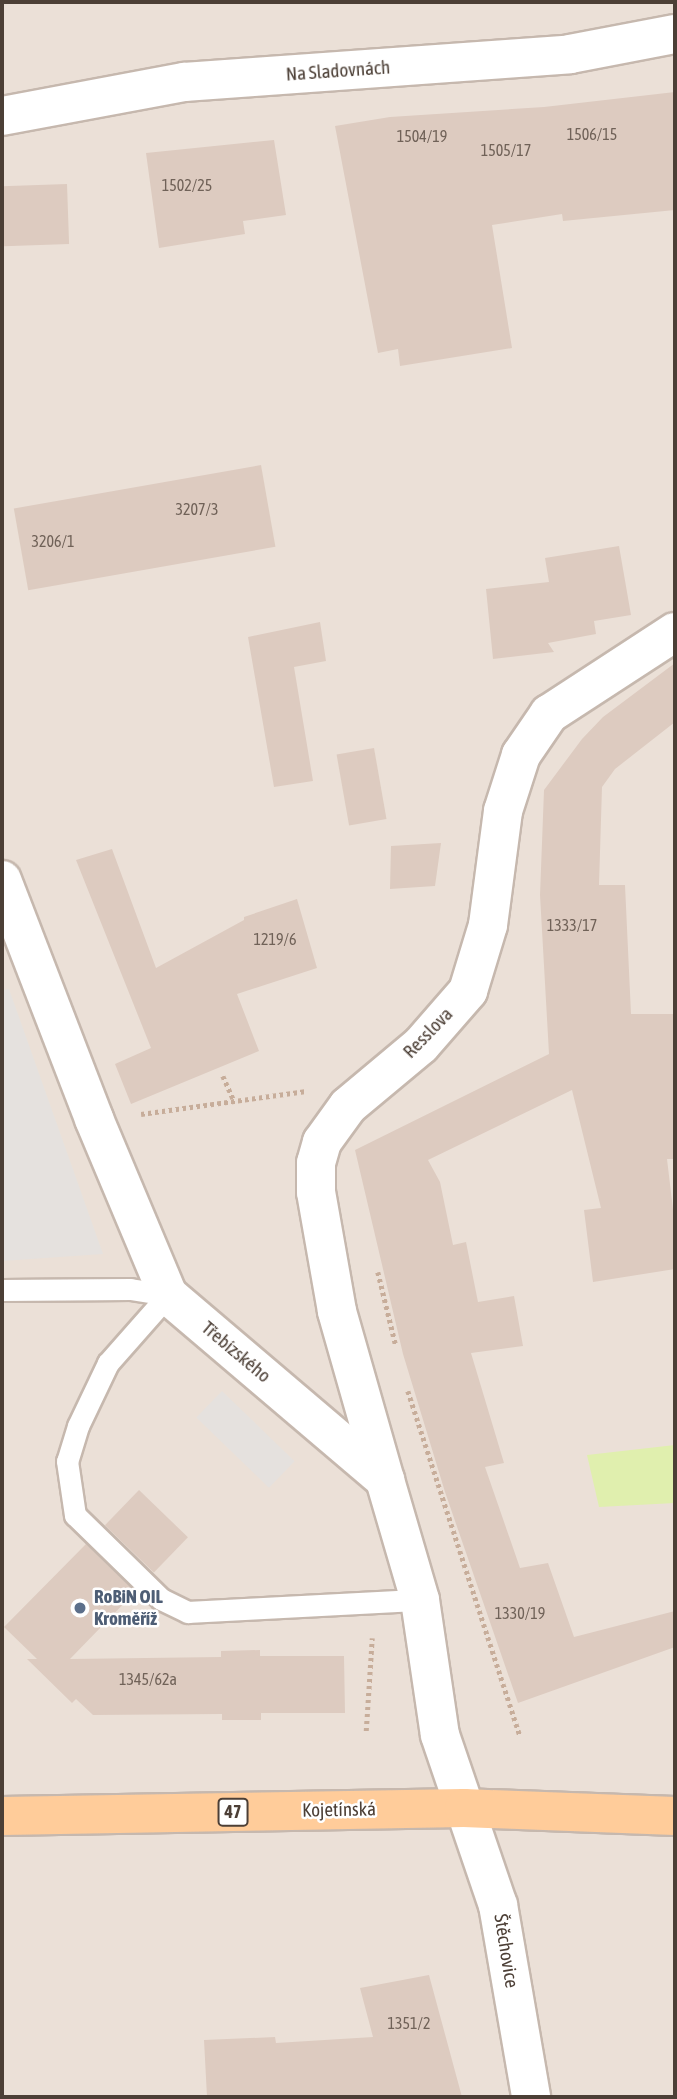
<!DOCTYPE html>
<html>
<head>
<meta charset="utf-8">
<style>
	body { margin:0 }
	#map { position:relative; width:677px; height:2099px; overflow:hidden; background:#f6f0ea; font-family:"Asap Condensed",sans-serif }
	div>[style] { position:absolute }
	.residential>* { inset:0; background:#ebe0d7; transform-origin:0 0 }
	.green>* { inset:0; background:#e0efae }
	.parking>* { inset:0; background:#e5e1de; transform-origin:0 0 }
	.building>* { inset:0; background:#ddcbc0; transform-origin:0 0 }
	.path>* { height:4.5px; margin-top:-2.25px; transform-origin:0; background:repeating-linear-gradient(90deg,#c7ad9a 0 3.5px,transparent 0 7px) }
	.roads { filter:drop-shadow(2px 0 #c6b8ae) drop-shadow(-2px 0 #c6b8ae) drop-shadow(0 2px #c6b8ae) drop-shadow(0 -2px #c6b8ae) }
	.service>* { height:21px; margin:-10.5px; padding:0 10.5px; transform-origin:10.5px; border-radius:10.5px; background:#fff }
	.minor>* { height:38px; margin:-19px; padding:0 19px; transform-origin:19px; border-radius:19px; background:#fff }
	.primary>* { height:38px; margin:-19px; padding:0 19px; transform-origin:19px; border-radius:19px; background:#ffcc9a }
	.dots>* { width:19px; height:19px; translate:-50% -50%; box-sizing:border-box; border:4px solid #fff; border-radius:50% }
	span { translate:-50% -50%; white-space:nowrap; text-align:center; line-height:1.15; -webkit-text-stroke:5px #fff; paint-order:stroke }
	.number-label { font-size:16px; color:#706258 }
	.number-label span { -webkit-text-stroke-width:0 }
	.shield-label span { padding:2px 5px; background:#fff; border:2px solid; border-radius:5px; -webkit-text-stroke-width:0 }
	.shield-label { font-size:18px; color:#4c3f36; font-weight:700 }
	.street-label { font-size:19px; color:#4c3f36 }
	.service-label { font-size:19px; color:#4e5e75; font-weight:700 }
	.left { translate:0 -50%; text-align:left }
	.frame { position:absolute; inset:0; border:4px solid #4c3f36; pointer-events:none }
</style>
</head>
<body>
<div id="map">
	<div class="residential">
		<div style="left:2px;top:2px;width:673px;height:2095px"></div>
	</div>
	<div class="green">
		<div style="clip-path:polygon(675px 1445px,675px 1503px,599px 1507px,587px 1455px)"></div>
	</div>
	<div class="parking">
		<div style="clip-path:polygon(9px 989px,103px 1254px,2px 1261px,2px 990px)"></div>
		<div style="left:222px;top:1391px;width:101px;height:37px;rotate:44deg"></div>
	</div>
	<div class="building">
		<div style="clip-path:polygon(675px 92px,675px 210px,563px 221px,562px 214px,492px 225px,512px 348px,400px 366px,398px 349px,378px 353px,335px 126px,390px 117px,544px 107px)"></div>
		<div style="clip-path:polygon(274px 140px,286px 215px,243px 221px,245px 234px,159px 248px,146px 153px)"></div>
		<div style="left:67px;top:184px;width:60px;height:65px;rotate:88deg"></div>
		<div style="left:261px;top:465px;width:83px;height:251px;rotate:80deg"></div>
		<div style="clip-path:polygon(619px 546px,631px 615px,594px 621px,596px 634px,548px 643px,554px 652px,493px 659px,486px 589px,549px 582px,545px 558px)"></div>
		<div style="clip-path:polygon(320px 622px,326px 661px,294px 667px,313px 781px,274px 787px,248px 637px)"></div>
		<div style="clip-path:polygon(675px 663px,675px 722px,615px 769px,602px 787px,599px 885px,625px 885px,631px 1014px,675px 1014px,675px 1159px,667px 1159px,675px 1226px,675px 1269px,593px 1282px,584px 1210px,601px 1208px,572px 1090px,428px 1160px,440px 1182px,453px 1245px,466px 1242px,478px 1302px,514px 1296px,523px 1346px,471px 1353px,504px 1463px,485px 1467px,520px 1568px,548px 1563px,574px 1637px,675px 1611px,675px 1647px,518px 1703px,445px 1492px,403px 1354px,355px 1150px,549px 1054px,540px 895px,544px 790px,582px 739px,603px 717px)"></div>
		<div style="left:374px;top:748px;width:72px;height:38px;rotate:80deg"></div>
		<div style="clip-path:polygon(441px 843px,435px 886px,390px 889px,391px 846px)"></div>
		<div style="clip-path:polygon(112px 849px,156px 968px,244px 920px,244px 917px,297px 899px,317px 968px,237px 994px,259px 1051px,131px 1104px,115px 1064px,151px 1048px,76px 860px)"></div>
		<div style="left:139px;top:1490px;width:68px;height:49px;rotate:44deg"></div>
		<div style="clip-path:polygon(86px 1544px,135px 1592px,70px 1659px,221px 1657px,221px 1651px,260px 1650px,260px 1656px,344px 1656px,345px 1713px,261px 1713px,261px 1720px,222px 1720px,222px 1714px,93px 1715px,76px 1699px,72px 1703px,27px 1659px,37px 1659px,4px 1627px)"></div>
		<div style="clip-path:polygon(429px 1975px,462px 2097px,207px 2097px,204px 2040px,275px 2037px,276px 2043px,373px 2037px,360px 1988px)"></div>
	</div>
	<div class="path">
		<div style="left:223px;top:1076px;width:27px;rotate:66deg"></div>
		<div style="left:141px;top:1114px;width:167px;rotate:-7.9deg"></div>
		<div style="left:378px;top:1272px;width:76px;rotate:76.3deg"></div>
		<div style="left:408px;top:1391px;width:363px;rotate:72deg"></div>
		<div style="left:366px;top:1731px;width:93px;rotate:-86.3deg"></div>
	</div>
	<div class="roads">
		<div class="service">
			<div style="left:2px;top:1290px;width:128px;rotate:-0.4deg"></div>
			<div style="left:130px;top:1289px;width:38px;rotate:9deg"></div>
			<div style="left:168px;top:1295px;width:91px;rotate:131.4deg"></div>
			<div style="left:108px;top:1363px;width:70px;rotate:115.5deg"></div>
			<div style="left:78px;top:1426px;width:37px;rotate:107deg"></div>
			<div style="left:67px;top:1461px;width:55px;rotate:81.6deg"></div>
			<div style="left:75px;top:1515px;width:120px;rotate:44.3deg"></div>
			<div style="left:161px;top:1599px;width:30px;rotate:26deg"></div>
			<div style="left:188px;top:1612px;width:232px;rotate:-3deg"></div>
		</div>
		<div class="minor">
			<div style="left:2px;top:116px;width:185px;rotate:-10.6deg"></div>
			<div style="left:184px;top:82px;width:387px;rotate:-4.1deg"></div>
			<div style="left:570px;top:54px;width:107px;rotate:-10.8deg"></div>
			<div style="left:2px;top:880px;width:256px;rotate:68.9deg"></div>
			<div style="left:94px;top:1119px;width:191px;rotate:67.2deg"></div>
			<div style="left:168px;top:1295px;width:285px;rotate:40.4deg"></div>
			<div style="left:385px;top:1480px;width:125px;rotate:73.7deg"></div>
			<div style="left:420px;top:1600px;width:136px;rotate:81.6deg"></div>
			<div style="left:440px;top:1735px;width:180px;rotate:71.2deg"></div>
			<div style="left:498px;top:1905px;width:195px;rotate:80.2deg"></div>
			<div style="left:385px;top:1480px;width:176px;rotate:-105.9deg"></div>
			<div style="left:337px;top:1311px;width:121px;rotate:-100deg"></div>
			<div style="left:316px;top:1192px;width:29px;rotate:-90deg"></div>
			<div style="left:316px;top:1163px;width:22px;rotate:-74deg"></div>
			<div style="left:322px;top:1142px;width:44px;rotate:-54.2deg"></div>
			<div style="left:348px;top:1106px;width:95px;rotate:-39.9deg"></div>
			<div style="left:421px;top:1045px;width:72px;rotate:-49deg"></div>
			<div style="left:468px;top:991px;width:69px;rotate:-73.1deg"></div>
			<div style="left:488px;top:925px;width:115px;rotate:-82.5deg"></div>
			<div style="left:503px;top:811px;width:59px;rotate:-72.2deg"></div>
			<div style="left:521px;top:755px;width:50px;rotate:-55.7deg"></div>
			<div style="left:549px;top:714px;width:150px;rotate:-33.1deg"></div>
		</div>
		<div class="primary">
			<div style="left:2px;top:1816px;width:462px;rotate:-1deg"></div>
			<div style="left:464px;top:1808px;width:211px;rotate:2.2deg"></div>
		</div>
	</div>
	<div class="dots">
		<div style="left:80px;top:1608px;background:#5c6f8a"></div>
	</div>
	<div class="number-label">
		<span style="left:592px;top:134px">1506/15</span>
		<span style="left:422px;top:136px">1504/19</span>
		<span style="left:506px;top:150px">1505/17</span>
		<span style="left:187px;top:185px">1502/25</span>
		<span style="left:197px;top:509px">3207/3</span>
		<span style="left:53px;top:541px">3206/1</span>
		<span style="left:572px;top:925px">1333/17</span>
		<span style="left:275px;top:939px">1219/6</span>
		<span style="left:520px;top:1613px">1330/19</span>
		<span style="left:148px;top:1679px">1345/62a</span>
		<span style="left:409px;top:2023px">1351/2</span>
	</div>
	<div class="shield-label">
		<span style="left:233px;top:1812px">47</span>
	</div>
	<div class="street-label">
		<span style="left:338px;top:71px;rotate:-4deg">Na Sladovnách</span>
		<span style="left:428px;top:1033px;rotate:-46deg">Resslova</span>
		<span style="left:236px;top:1352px;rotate:40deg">Třebízského</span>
		<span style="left:339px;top:1810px;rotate:-1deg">Kojetínská</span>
		<span style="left:506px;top:1951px;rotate:81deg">Štěchovice</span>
	</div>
	<div class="service-label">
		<span class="left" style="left:94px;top:1608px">RoBiN OIL<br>Kroměříž</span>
	</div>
	<div class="frame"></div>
</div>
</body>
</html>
